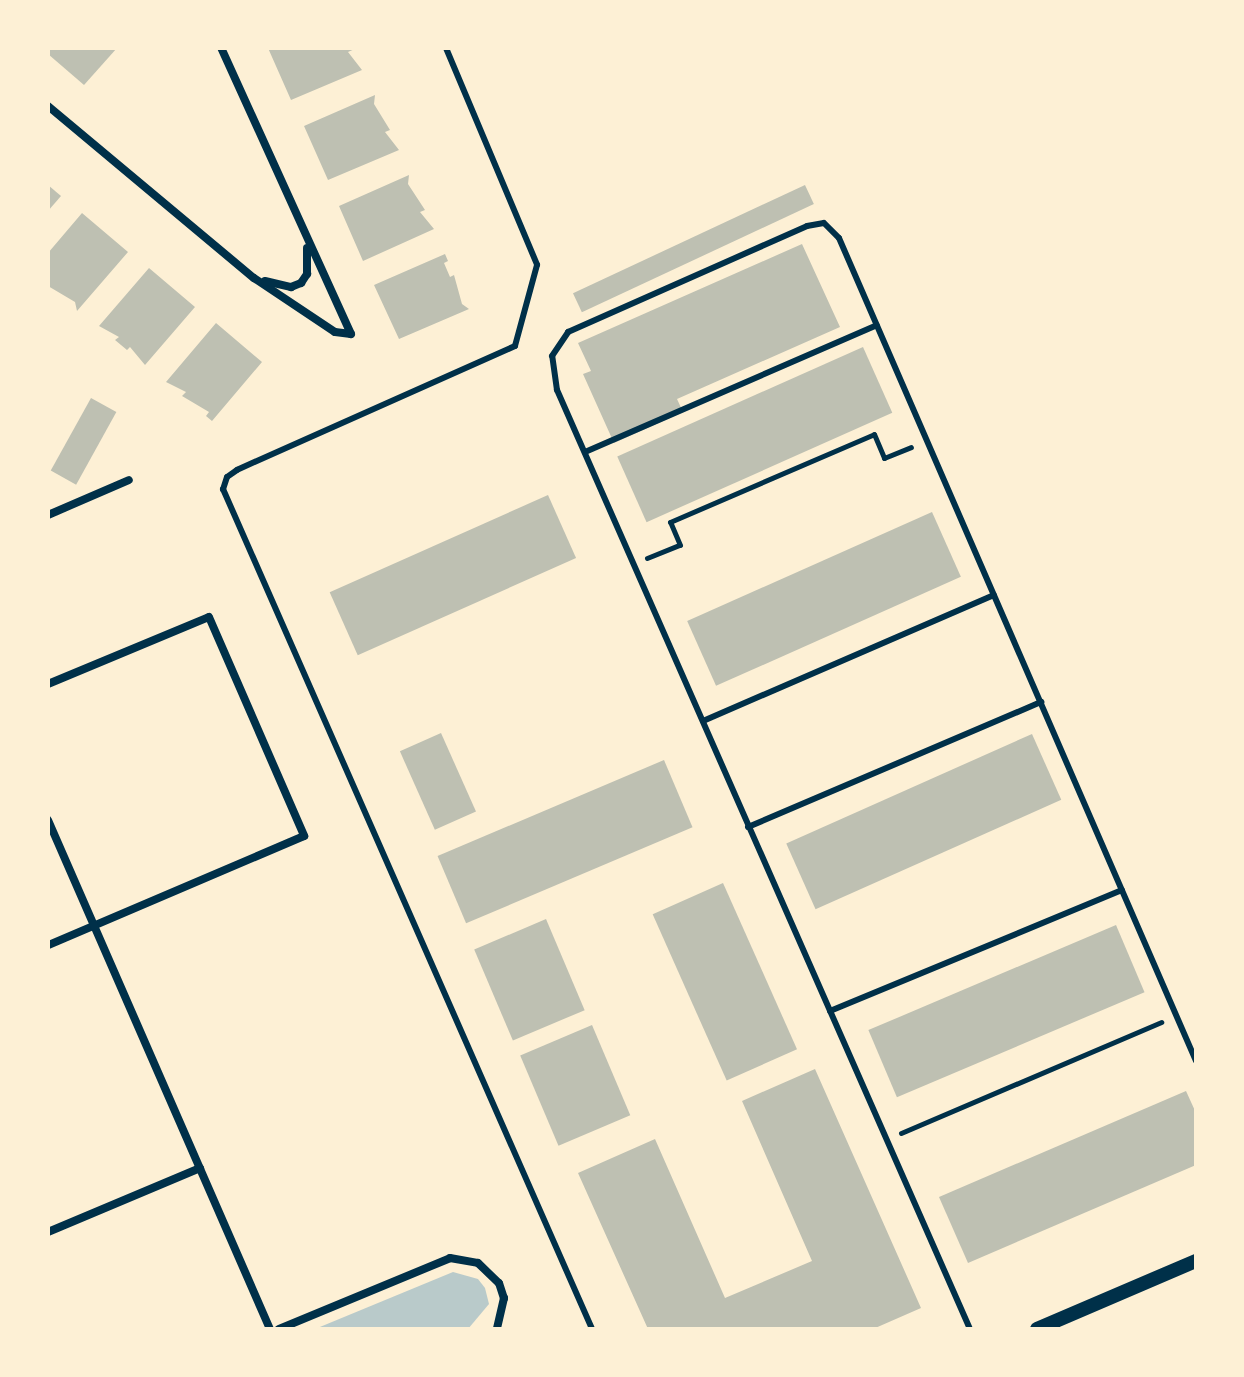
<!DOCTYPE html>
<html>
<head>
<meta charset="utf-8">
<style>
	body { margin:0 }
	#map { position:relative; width:1244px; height:1377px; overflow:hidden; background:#fdf0d5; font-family:Quicksand,sans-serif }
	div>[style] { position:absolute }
	.green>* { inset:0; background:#b9caca }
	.building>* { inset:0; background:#bec0b2; transform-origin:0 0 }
	.path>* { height:5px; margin:-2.5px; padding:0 2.5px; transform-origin:2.5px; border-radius:2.5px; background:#003049 }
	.service>* { height:6px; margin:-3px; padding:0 3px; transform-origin:3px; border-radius:3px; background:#003049 }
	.minor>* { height:8px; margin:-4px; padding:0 4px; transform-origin:4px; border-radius:4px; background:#003049 }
	.tertiary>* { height:14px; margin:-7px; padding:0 7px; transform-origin:7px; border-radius:7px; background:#003049 }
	span { translate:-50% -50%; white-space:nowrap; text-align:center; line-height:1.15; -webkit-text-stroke:6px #fdf0d5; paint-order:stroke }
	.frame { position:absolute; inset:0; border:50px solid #fdf0d5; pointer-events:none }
</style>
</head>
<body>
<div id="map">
	<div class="green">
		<div style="clip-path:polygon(453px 1272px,478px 1279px,485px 1288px,489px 1304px,468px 1329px,315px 1329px)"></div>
	</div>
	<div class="building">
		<div style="clip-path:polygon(48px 48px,117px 48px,84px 85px,48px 54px)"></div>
		<div style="clip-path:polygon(268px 48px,357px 48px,348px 52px,362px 70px,291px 100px)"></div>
		<div style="clip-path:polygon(375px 95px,374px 104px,390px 130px,385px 132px,399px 150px,328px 180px,304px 126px)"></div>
		<div style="clip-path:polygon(409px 175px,408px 184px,425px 210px,420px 212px,434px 229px,363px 261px,339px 206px)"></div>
		<div style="clip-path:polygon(48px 185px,61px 196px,48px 211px)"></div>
		<div style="left:805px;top:185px;width:21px;height:256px;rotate:65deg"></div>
		<div style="clip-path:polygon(82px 213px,128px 252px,77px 311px,75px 302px,48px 286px,48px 253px)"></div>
		<div style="clip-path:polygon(802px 244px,840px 327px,677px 399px,683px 412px,614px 443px,583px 374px,591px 371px,578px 343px)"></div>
		<div style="clip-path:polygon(445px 254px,448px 261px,444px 263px,450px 277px,454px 275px,462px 304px,469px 309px,399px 339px,374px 285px)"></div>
		<div style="clip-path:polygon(149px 268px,195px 307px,145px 365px,130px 347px,127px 350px,115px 340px,119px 337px,99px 326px)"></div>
		<div style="clip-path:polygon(216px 323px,262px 362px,212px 421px,206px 416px,209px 412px,182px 396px,186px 392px,166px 382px)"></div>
		<div style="left:863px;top:347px;width:72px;height:269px;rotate:66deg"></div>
		<div style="left:91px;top:398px;width:29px;height:83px;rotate:29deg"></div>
		<div style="left:548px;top:495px;width:69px;height:239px;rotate:66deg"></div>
		<div style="left:932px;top:512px;width:71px;height:268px;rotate:66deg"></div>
		<div style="left:441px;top:733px;width:86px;height:45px;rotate:66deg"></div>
		<div style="left:1032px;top:734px;width:72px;height:269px;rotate:66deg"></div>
		<div style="left:664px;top:760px;width:73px;height:246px;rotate:67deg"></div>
		<div style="left:723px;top:883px;width:182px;height:77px;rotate:66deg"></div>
		<div style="left:546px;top:919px;width:99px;height:78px;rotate:67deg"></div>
		<div style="left:1116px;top:925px;width:73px;height:269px;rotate:67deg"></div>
		<div style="left:592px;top:1025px;width:98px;height:78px;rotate:67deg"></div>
		<div style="clip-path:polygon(815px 1069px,921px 1308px,873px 1329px,648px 1329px,578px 1173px,655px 1139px,725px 1298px,812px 1261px,742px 1101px)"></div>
		<div style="clip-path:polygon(1186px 1091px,1196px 1113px,1196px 1165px,968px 1263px,939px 1197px)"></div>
	</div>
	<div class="path">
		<div style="left:647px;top:558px;width:35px;rotate:-22deg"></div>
		<div style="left:680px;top:545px;width:25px;rotate:-113deg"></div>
		<div style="left:670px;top:522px;width:222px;rotate:-23.3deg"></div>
		<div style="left:874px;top:434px;width:26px;rotate:67deg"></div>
		<div style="left:884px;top:458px;width:29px;rotate:-22deg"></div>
		<div style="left:901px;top:1133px;width:283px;rotate:-23.1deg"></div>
	</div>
	<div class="service">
		<div style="left:446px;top:48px;width:235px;rotate:67.2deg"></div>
		<div style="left:537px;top:265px;width:84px;rotate:105.2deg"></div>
		<div style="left:515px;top:346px;width:304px;rotate:156deg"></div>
		<div style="left:237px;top:470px;width:12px;rotate:145deg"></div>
		<div style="left:227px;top:477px;width:13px;rotate:108deg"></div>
		<div style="left:223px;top:489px;width:917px;rotate:66.28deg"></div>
		<div style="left:585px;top:452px;width:318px;rotate:-23.5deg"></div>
		<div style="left:703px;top:721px;width:317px;rotate:-23.4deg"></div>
		<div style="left:748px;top:827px;width:319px;rotate:-23.1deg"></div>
		<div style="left:830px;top:1011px;width:316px;rotate:-22.5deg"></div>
		<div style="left:970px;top:1329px;width:1026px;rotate:-113.74deg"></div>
		<div style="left:557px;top:390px;width:34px;rotate:-98deg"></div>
		<div style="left:552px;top:356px;width:29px;rotate:-56deg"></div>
		<div style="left:568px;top:332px;width:261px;rotate:-23.9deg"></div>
		<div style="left:807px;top:226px;width:17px;rotate:-10deg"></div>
		<div style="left:824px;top:223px;width:21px;rotate:45deg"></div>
		<div style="left:839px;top:238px;width:897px;rotate:66.55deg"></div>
	</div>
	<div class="minor">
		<div style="left:48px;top:106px;width:268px;rotate:39.9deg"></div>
		<div style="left:254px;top:278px;width:97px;rotate:33.7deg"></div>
		<div style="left:335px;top:332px;width:16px;rotate:7deg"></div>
		<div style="left:351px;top:334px;width:314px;rotate:-114.4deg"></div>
		<div style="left:265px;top:281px;width:27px;rotate:13deg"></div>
		<div style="left:291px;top:287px;width:11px;rotate:-22deg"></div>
		<div style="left:301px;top:283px;width:11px;rotate:-56deg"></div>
		<div style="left:307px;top:274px;width:26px;rotate:-90deg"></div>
		<div style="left:48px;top:515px;width:88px;rotate:-23.4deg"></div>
		<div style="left:48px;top:684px;width:174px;rotate:-22.6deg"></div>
		<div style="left:209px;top:617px;width:239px;rotate:66.5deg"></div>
		<div style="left:304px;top:836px;width:278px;rotate:156.9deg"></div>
		<div style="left:48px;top:820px;width:555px;rotate:66.44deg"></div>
		<div style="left:48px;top:1232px;width:165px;rotate:-22.8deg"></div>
		<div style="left:279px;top:1329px;width:185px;rotate:-22.5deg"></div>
		<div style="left:450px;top:1258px;width:28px;rotate:10deg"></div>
		<div style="left:478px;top:1263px;width:29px;rotate:44deg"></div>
		<div style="left:499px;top:1283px;width:16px;rotate:72deg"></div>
		<div style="left:504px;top:1298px;width:32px;rotate:103deg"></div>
	</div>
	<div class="tertiary">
		<div style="left:1037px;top:1329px;width:173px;rotate:-23.2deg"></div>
	</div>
	<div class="frame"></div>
</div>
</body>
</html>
